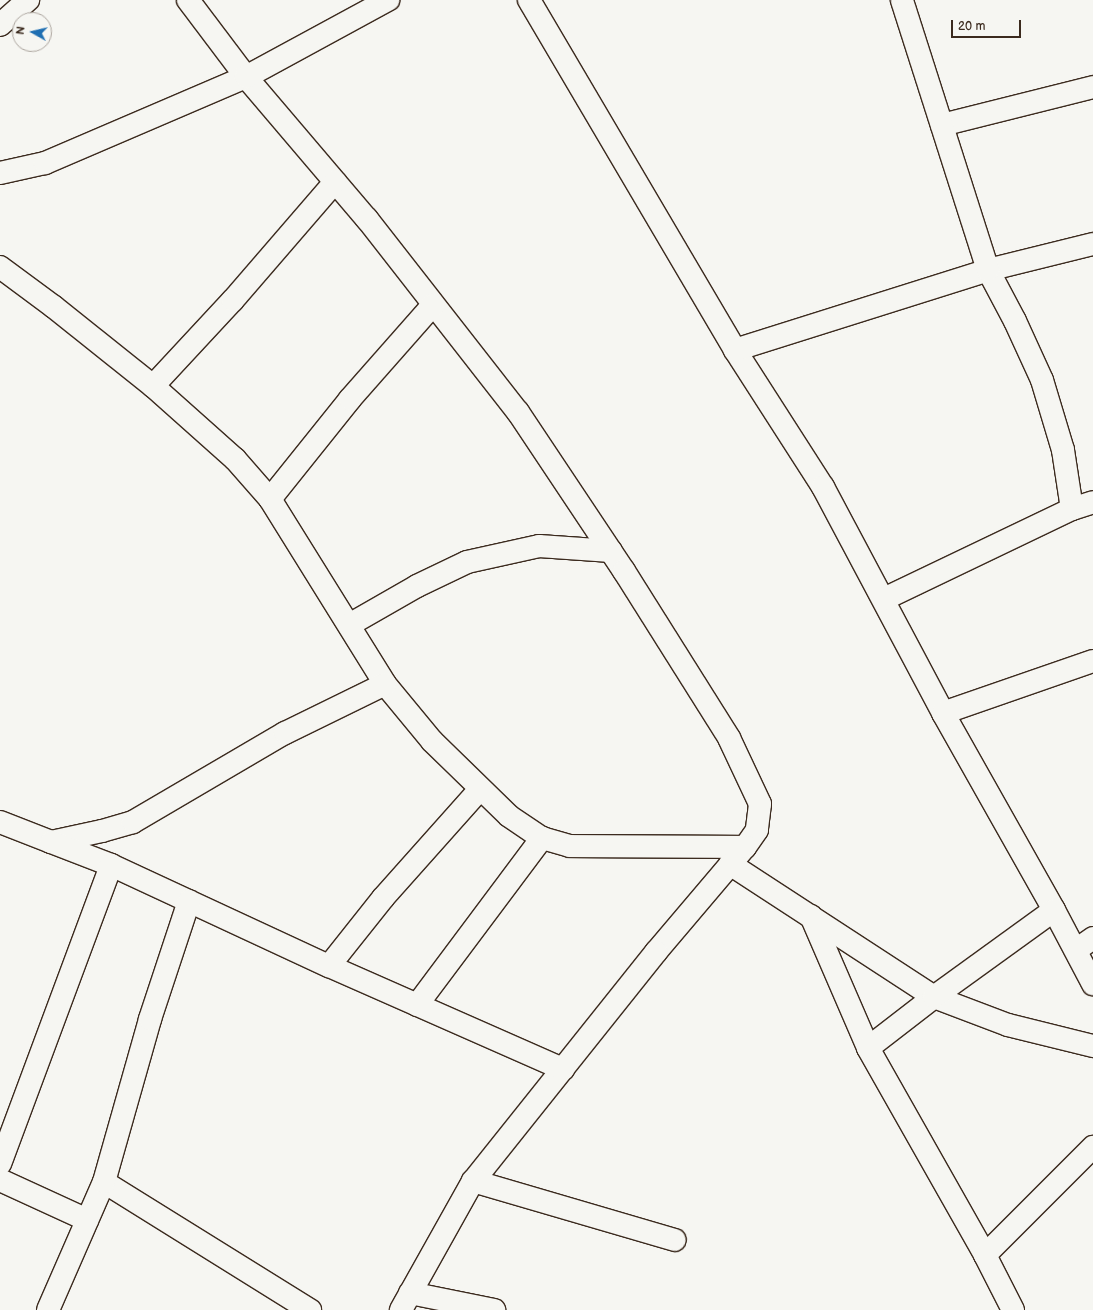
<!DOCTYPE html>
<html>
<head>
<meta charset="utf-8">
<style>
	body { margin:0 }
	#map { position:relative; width:1093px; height:1310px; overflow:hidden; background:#f6f6f2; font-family:"Balsamiq Sans",sans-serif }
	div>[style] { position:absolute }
	.roads { filter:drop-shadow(1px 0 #3b2a1e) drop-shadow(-1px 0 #3b2a1e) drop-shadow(0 1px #3b2a1e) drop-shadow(0 -1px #3b2a1e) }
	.minor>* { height:22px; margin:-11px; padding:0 11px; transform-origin:11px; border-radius:11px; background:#f6f6f2 }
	span { translate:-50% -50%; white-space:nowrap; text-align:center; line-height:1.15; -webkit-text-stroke:3px #f6f6f2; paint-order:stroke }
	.north { position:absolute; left:12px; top:12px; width:40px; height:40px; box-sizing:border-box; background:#f6f6f2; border:1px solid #aba49d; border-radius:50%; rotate:278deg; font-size:11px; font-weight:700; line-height:16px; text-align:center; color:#3b2a1e }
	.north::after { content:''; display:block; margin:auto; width:14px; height:18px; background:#1f6fb2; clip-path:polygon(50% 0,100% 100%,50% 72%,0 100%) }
	.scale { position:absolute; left:951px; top:20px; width:70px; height:18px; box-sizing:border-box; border:2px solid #3b2a1e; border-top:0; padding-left:5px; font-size:12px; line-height:14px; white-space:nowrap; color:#3b2a1e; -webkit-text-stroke:3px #f6f6f2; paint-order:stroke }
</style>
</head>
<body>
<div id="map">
	<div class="roads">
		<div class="minor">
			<div style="left:188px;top:0;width:96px;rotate:53deg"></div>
			<div style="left:246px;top:77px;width:187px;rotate:49.6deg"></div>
			<div style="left:367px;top:219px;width:245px;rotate:52deg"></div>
			<div style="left:518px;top:412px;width:191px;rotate:56.3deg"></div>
			<div style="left:624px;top:571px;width:197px;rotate:57.8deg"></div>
			<div style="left:729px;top:738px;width:73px;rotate:64.8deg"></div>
			<div style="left:760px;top:804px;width:26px;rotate:97deg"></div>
			<div style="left:757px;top:830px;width:21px;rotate:125deg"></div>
			<div style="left:745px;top:847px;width:138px;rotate:130.3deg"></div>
			<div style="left:656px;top:952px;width:293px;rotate:128.6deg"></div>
			<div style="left:473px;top:1181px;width:148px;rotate:119.2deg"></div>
			<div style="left:529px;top:0;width:406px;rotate:59.5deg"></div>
			<div style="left:735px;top:350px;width:163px;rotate:57.3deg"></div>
			<div style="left:823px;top:487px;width:256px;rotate:62deg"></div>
			<div style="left:943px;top:713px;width:226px;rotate:60.6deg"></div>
			<div style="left:1054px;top:910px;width:84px;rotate:62.2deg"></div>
			<div style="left:0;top:25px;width:38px;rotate:-42deg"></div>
			<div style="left:942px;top:125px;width:156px;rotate:-14.1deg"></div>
			<div style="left:0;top:173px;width:46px;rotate:-12.5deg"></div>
			<div style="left:45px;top:163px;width:219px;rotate:-23.2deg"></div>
			<div style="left:246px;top:77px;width:162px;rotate:-28.5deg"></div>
			<div style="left:0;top:267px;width:67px;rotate:36.5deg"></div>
			<div style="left:54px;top:307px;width:127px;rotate:38.6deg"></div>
			<div style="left:153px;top:386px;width:110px;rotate:41.7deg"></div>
			<div style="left:235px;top:459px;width:53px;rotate:48.8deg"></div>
			<div style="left:270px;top:499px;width:218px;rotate:58.1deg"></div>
			<div style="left:385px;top:684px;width:74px;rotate:50.5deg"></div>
			<div style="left:432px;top:741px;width:107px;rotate:44.2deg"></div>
			<div style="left:509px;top:816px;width:40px;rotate:34deg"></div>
			<div style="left:542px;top:838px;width:29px;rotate:16deg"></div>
			<div style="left:570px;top:846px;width:175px;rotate:0.3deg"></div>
			<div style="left:735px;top:350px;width:265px;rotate:-17.5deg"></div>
			<div style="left:988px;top:270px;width:108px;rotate:-13.9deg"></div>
			<div style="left:153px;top:386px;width:117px;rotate:-47.1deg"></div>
			<div style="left:233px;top:300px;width:156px;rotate:-49.2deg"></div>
			<div style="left:270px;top:499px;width:128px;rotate:-51.3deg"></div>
			<div style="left:350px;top:399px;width:125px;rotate:-48.6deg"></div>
			<div style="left:1072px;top:509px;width:22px;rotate:-18deg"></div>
			<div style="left:884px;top:599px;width:208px;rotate:-25.6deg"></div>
			<div style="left:1072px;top:509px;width:60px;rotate:-98.7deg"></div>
			<div style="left:1063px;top:450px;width:73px;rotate:-106.7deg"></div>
			<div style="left:1042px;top:380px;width:65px;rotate:-114.6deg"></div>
			<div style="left:1015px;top:321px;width:58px;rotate:-117.9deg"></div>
			<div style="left:988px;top:270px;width:283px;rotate:-107.7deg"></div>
			<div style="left:349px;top:625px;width:78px;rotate:-29.8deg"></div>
			<div style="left:417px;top:586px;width:55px;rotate:-25.6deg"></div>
			<div style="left:467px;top:562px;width:74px;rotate:-12.5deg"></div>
			<div style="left:539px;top:546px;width:72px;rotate:4deg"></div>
			<div style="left:943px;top:713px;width:159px;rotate:-19.1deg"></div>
			<div style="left:0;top:822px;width:55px;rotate:21.4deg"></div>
			<div style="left:51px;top:842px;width:52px;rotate:-12.2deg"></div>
			<div style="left:102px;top:831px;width:32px;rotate:-16deg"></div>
			<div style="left:133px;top:822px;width:176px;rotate:-30.4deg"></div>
			<div style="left:285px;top:733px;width:111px;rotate:-26.1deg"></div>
			<div style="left:51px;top:842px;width:64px;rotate:21deg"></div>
			<div style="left:111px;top:865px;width:240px;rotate:24.9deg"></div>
			<div style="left:329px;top:966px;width:256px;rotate:23.8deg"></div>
			<div style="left:730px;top:864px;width:244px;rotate:33.1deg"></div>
			<div style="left:934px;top:997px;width:79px;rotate:20.7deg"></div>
			<div style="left:1008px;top:1025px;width:88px;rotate:13.9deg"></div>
			<div style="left:811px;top:916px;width:144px;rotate:66.6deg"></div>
			<div style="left:868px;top:1048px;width:238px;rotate:60.5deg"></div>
			<div style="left:985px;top:1255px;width:62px;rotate:63deg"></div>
			<div style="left:1076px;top:950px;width:21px;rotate:-35deg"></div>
			<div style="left:329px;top:966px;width:87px;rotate:-51.5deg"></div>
			<div style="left:383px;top:898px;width:146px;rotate:-48.3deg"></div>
			<div style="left:417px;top:1005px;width:209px;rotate:-53.2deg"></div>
			<div style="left:868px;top:1048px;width:83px;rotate:-37.7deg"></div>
			<div style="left:934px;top:997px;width:148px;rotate:-35.9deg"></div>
			<div style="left:0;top:1164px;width:319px;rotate:-69.6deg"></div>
			<div style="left:0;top:1180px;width:96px;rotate:24.7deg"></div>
			<div style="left:473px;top:1181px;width:210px;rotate:16.3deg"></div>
			<div style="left:104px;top:1182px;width:243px;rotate:31.9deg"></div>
			<div style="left:985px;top:1255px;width:153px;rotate:-45deg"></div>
			<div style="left:410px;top:1293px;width:86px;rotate:11.4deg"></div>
			<div style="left:48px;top:1310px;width:140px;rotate:-66.4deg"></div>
			<div style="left:104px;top:1182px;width:169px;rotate:-74.2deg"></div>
			<div style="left:150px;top:1019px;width:124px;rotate:-71.7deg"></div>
		</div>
	</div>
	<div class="north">N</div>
	<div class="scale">20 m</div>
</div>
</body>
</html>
